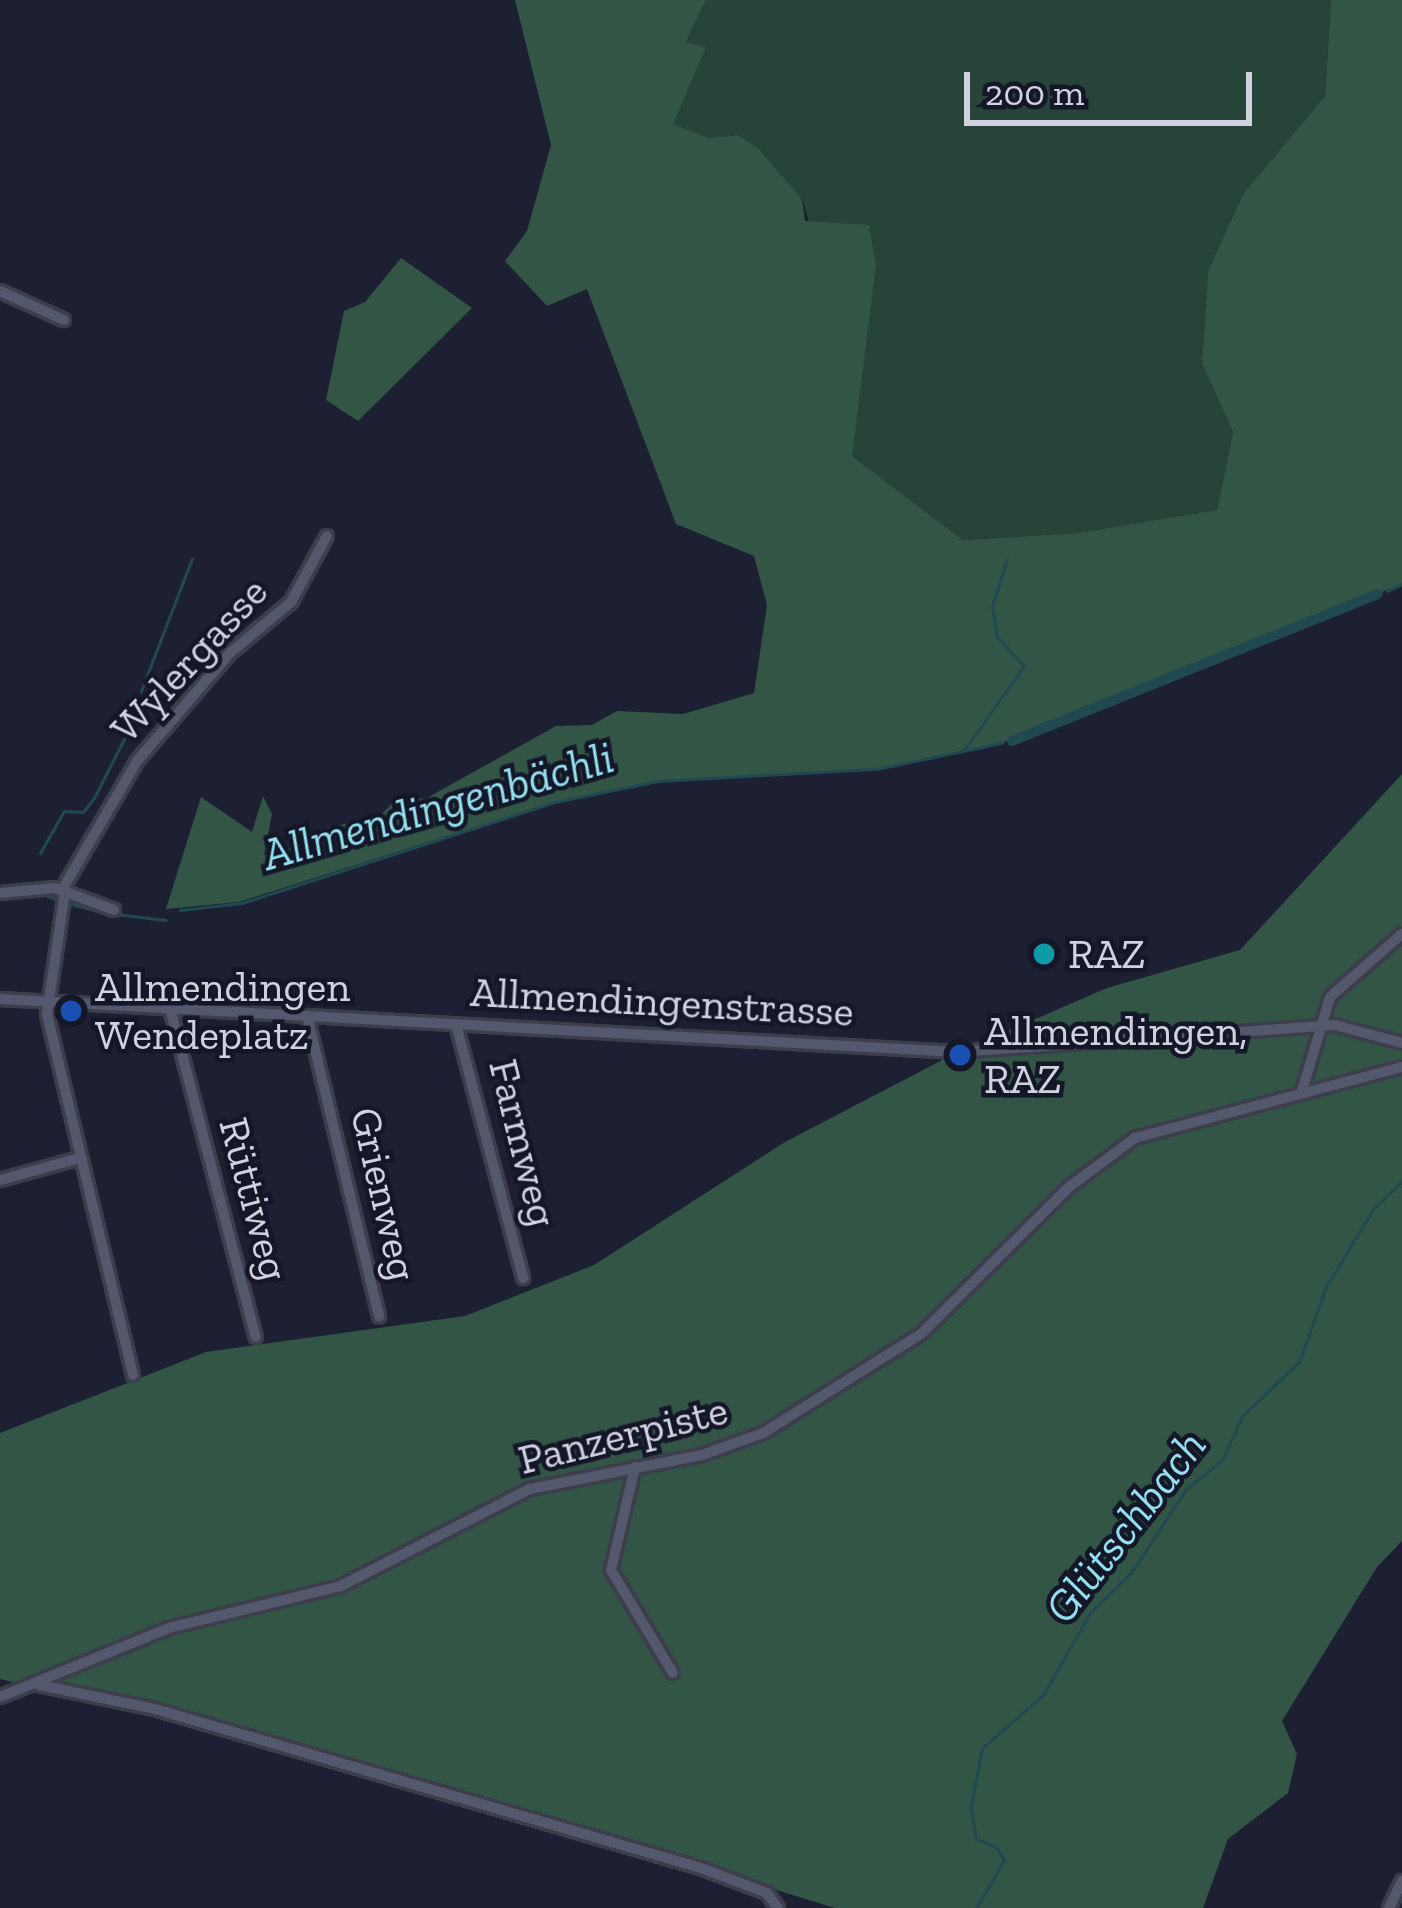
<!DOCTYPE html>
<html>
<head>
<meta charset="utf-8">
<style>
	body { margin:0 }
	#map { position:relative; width:1402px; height:1908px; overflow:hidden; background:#1d2032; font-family:"Zilla Slab",serif }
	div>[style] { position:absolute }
	.green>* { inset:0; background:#264437 }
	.forest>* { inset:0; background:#325546 }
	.stream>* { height:3px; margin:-1.5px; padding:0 1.5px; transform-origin:1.5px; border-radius:1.5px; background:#214952 }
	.canal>* { height:10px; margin:-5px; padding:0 5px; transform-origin:5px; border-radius:5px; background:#214952 }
	.roads { filter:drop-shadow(3px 0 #3c3e4c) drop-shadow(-3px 0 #3c3e4c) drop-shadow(0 3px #3c3e4c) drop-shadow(0 -3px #3c3e4c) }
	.minor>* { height:10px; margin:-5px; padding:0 5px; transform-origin:5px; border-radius:5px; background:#54586d }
	.dots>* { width:33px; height:33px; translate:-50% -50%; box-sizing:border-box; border:6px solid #141728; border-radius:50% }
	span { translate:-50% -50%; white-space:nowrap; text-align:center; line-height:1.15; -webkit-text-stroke:9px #141728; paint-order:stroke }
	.street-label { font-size:42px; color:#d0d3df }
	.poi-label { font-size:42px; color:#d0d3df }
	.left { translate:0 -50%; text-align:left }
	.water-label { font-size:45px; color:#93deef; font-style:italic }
	.scale { position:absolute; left:964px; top:72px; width:288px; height:54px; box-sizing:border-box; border:6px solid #d0d3df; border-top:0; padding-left:15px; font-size:36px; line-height:42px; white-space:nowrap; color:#d0d3df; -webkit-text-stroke:9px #141728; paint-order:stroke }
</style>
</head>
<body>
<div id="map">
	<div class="green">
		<div style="clip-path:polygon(706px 0,1331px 0,1325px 96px,1243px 194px,1208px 271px,1202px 364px,1233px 432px,1217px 510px,1078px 533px,963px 540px,852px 456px,858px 386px,802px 198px,738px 135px,709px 138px,672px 124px,705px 48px,686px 43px)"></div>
	</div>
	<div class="forest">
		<div style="clip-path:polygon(515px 0,706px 0,686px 42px,706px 47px,673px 124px,709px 138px,738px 135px,758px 148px,802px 199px,805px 221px,869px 225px,876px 265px,852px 456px,963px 540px,1078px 533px,1217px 510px,1233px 432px,1202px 364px,1208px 271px,1243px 194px,1325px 96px,1331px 0,1402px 0,1402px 584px,999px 744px,876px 769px,658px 781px,555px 802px,239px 902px,166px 909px,201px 797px,252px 832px,263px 796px,272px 814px,264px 855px,280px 854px,320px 829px,379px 817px,398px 797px,425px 799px,556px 726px,592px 725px,617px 711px,683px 714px,754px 693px,767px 605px,754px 556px,676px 524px,587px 289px,547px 306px,505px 261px,527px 231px,551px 145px)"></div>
		<div style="clip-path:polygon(401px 258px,472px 308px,358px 421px,326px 400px,344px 311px,365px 302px)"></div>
		<div style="clip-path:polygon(1402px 774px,1402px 1541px,1377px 1567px,1282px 1721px,1297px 1754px,1288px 1793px,1228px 1839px,1203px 1908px,835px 1908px,421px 1780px,0 1679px,0 1433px,206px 1352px,465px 1316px,594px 1265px,785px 1142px,950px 1056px,1107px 988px,1240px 950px)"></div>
	</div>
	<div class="stream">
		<div style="left:1387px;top:591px;width:17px;rotate:-25deg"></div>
		<div style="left:141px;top:691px;width:142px;rotate:-69deg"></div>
		<div style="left:964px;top:750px;width:103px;rotate:-54.5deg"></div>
		<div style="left:1024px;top:666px;width:40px;rotate:-133deg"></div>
		<div style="left:997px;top:637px;width:31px;rotate:-99deg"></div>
		<div style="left:992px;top:606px;width:49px;rotate:-72.3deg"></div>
		<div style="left:40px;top:853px;width:48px;rotate:-60.3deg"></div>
		<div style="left:64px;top:811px;width:19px;rotate:3deg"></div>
		<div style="left:83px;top:812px;width:18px;rotate:-52deg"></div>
		<div style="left:94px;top:798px;width:75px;rotate:-63.1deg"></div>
		<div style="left:43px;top:894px;width:18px;rotate:22deg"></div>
		<div style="left:71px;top:904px;width:35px;rotate:15deg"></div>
		<div style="left:180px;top:910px;width:62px;rotate:-6.4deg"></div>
		<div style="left:242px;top:903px;width:329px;rotate:-17.9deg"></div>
		<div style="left:555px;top:802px;width:105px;rotate:-11.5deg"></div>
		<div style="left:658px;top:781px;width:218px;rotate:-3.2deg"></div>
		<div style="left:876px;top:769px;width:129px;rotate:-11.7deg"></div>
		<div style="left:115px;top:914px;width:51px;rotate:6.7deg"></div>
		<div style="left:976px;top:1908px;width:56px;rotate:-59.7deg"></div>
		<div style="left:1004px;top:1860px;width:17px;rotate:-123deg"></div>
		<div style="left:995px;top:1846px;width:20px;rotate:-160deg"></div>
		<div style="left:976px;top:1839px;width:33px;rotate:-99deg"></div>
		<div style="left:971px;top:1806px;width:59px;rotate:-79.3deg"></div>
		<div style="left:982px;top:1748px;width:81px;rotate:-41deg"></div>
		<div style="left:1043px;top:1695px;width:95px;rotate:-60.2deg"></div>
		<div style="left:1090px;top:1613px;width:57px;rotate:-44.3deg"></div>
		<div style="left:1131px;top:1573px;width:100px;rotate:-56.8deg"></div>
		<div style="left:1186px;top:1489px;width:48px;rotate:-39deg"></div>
		<div style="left:1223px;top:1459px;width:47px;rotate:-66.2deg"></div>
		<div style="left:1242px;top:1416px;width:79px;rotate:-43.5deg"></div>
		<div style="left:1299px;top:1362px;width:80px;rotate:-70.2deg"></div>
		<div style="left:1326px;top:1287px;width:91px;rotate:-58.9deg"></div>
		<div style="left:1373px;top:1209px;width:40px;rotate:-44deg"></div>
	</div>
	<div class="canal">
		<div style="left:1012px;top:741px;width:394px;rotate:-21.9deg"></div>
	</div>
	<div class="roads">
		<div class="minor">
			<div style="left:0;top:291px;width:70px;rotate:24.4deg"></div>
			<div style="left:62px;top:890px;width:149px;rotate:-59.8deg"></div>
			<div style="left:137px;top:761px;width:143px;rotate:-49.3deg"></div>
			<div style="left:230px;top:653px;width:80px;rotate:-39.9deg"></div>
			<div style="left:291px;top:602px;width:75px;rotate:-61.4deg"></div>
			<div style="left:65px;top:892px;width:123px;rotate:98.4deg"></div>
			<div style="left:47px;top:1014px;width:371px;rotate:76.6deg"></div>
			<div style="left:0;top:893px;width:55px;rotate:-5.2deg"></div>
			<div style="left:55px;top:888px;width:63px;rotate:20.4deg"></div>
			<div style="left:0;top:999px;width:958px;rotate:3.17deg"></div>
			<div style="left:957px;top:1052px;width:379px;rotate:-4.1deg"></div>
			<div style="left:1335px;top:1025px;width:69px;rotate:15deg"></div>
			<div style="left:170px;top:1008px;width:340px;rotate:75.4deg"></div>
			<div style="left:307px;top:1016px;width:309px;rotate:76.5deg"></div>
			<div style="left:456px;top:1024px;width:263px;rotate:75.2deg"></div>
			<div style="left:1302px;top:1091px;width:98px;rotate:-73.4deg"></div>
			<div style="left:1330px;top:997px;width:96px;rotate:-41.2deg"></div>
			<div style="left:0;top:1180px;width:83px;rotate:-15.4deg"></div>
			<div style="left:635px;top:1467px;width:106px;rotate:103.1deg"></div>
			<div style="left:611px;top:1570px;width:120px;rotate:59deg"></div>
			<div style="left:39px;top:1685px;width:118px;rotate:11.7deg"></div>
			<div style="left:155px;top:1709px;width:569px;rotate:16.24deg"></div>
			<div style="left:701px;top:1868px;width:71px;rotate:20.7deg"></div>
			<div style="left:767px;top:1893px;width:19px;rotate:54deg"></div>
			<div style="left:0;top:1697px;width:183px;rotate:-22.2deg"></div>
			<div style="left:169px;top:1628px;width:177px;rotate:-13.7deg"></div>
			<div style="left:341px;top:1586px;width:212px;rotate:-27.2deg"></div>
			<div style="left:530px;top:1489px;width:175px;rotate:-11.2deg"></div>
			<div style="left:702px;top:1455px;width:65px;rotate:-19.8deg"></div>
			<div style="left:763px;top:1433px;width:186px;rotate:-32.1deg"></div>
			<div style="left:921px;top:1334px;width:209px;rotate:-44.8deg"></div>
			<div style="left:1069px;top:1187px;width:82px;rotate:-36.6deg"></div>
			<div style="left:1135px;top:1138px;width:276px;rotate:-14.9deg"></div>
			<div style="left:1389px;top:1908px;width:30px;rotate:-64deg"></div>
		</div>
	</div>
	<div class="dots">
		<div style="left:1044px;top:954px;background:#0f9aa8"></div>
		<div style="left:71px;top:1011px;background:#1a4fb4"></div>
		<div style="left:960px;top:1055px;background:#1a4fb4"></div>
	</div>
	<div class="street-label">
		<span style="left:189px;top:660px;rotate:-47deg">Wylergasse</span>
		<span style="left:662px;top:1002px;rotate:3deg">Allmendingenstrasse</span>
		<span style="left:523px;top:1143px;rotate:76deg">Farmweg</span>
		<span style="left:384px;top:1194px;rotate:77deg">Grienweg</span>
		<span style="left:254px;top:1199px;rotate:75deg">Rüttiweg</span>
		<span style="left:623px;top:1435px;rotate:-14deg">Panzerpiste</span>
	</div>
	<div class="poi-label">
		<span class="left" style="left:1068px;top:954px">RAZ</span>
		<span class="left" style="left:95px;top:1011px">Allmendingen<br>Wendeplatz</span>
		<span class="left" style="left:984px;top:1055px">Allmendingen,<br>RAZ</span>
	</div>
	<div class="water-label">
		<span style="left:438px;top:807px;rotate:-16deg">Allmendingenbächli</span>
		<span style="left:1126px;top:1527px;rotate:-52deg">Glütschbach</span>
	</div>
	<div class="scale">200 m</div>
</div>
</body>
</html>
